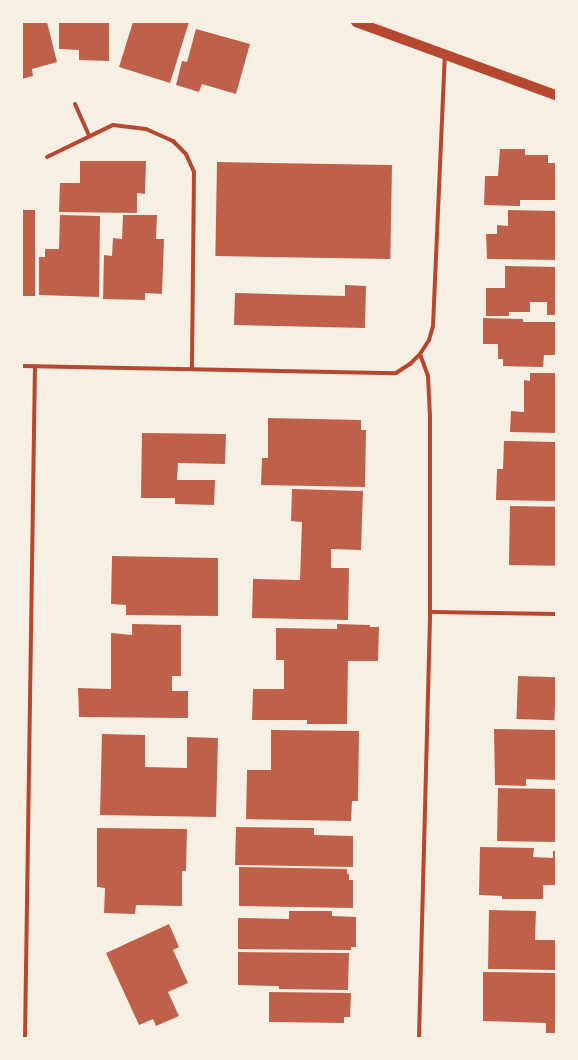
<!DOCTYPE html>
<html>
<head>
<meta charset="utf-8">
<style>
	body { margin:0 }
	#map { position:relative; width:578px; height:1060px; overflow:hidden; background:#f6efe4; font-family:Barlow,sans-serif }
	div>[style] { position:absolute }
	.building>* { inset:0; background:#bf614a; transform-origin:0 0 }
	.minor>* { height:4px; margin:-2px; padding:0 2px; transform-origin:2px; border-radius:2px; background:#b5482f }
	.primary>* { height:10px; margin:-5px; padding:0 5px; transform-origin:5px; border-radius:5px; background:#b5482f }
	span { translate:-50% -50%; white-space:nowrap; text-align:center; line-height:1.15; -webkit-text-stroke:3px #f6efe4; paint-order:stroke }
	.frame { position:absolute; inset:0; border:23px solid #f6efe4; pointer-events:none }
</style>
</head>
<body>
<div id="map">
	<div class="building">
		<div style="clip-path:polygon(22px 22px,47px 22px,57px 62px,32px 69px,33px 76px,22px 79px)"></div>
		<div style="clip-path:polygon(59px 22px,109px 22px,109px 61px,79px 60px,79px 50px,59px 49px)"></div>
		<div style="clip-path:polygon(133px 22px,189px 22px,170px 83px,119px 67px)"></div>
		<div style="clip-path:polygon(196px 29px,250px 44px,236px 94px,202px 84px,199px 92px,176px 85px,182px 61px,187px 62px)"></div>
		<div style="clip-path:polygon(500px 149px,525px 149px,525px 155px,548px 155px,548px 163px,556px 163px,556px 200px,520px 200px,520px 206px,484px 205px,485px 176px,498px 176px)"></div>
		<div style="clip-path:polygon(80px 161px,146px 161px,145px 194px,137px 193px,137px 213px,59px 212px,60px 183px,80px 183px)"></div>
		<div style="left:217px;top:162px;width:175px;height:94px;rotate:1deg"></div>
		<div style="left:22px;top:210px;width:13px;height:86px"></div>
		<div style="clip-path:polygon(508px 210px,556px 211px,556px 260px,487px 259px,486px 234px,497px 234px,497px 225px,508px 226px)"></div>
		<div style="clip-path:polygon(60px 215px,100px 216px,99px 297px,39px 295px,39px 257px,45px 257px,45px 249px,59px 249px)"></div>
		<div style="clip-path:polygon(123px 215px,157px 215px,156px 239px,164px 239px,162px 294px,145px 293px,145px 300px,103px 299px,104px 255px,112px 256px,113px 238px,122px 239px)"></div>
		<div style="clip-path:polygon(505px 266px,555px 267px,556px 315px,547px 315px,547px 302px,530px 302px,530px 312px,509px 312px,509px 316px,486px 316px,486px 288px,505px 288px)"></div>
		<div style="clip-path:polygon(345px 285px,366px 286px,365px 328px,234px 325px,235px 293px,345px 296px)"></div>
		<div style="clip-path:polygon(483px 318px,523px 319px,523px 322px,556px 322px,556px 355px,544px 355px,543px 367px,503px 366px,503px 359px,498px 359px,498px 344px,483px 344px)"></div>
		<div style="clip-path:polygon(530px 373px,556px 373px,556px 433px,510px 432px,511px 411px,524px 412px,524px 380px,530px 381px)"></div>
		<div style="clip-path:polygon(268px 418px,361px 420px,361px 430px,366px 430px,365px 487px,261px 485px,262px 458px,268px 458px)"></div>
		<div style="clip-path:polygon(142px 433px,226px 434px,225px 464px,178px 463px,177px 480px,215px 480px,214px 505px,175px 504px,175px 498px,141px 498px)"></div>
		<div style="clip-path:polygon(504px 441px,556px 442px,556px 501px,496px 500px,497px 469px,503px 469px)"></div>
		<div style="clip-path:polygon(292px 489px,363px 491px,361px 550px,331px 549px,331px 568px,349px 568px,348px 620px,252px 618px,253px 579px,300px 580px,302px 522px,291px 521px)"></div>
		<div style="left:510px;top:506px;width:46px;height:59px;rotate:1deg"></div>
		<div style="clip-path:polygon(112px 556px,218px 558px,218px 616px,126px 615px,126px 605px,111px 604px)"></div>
		<div style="clip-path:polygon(132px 624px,181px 625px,181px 676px,172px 676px,172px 691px,188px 691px,188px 718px,79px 717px,78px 688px,111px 689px,111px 633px,132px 635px)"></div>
		<div style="clip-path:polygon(337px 624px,370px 625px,370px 627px,379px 627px,378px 661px,348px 661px,347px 724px,307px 724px,307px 720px,252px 720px,253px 689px,284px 689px,284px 660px,276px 660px,276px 628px,337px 629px)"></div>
		<div style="left:518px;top:676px;width:38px;height:43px;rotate:2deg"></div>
		<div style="clip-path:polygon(494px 729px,555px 730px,556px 780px,526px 779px,526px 786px,495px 785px)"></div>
		<div style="clip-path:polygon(271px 730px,359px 731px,358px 801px,352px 801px,351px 821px,246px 819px,247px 770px,271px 770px)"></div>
		<div style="clip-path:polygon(102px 734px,145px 735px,145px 767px,187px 768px,187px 737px,218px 738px,216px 817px,100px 815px)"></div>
		<div style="left:498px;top:788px;width:58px;height:53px;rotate:1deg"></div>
		<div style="clip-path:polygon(236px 827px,314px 828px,314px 835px,353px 836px,353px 867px,235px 865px)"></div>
		<div style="clip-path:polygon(97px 828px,187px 829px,186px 871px,182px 871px,182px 906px,136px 905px,135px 914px,104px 913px,105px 888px,97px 887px)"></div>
		<div style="clip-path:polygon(480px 847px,534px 848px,533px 857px,553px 858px,553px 851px,556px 851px,556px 885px,543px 885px,543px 899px,502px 899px,502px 896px,479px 895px)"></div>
		<div style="clip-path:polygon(239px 867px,347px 869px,347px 874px,349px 874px,349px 880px,353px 880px,353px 908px,239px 906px)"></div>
		<div style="clip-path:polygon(489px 910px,536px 911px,535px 940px,556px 940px,556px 970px,488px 969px)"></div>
		<div style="clip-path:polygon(289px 911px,332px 911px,332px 916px,356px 917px,356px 947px,351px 947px,351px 950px,238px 949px,238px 918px,289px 919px)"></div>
		<div style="clip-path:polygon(169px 924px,179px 947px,173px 950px,188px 983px,168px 992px,179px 1016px,156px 1026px,153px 1019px,139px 1025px,106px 953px)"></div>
		<div style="clip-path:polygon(238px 952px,349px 953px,348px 990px,279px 989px,279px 986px,238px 985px)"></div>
		<div style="clip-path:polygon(483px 972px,556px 973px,556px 1033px,546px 1033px,546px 1023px,483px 1021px)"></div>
		<div style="clip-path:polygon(269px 992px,351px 993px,350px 1017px,344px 1017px,344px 1023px,269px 1022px)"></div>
	</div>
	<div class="minor">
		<div style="left:75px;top:104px;width:35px;rotate:66deg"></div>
		<div style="left:47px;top:157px;width:73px;rotate:-25.9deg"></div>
		<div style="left:113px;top:125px;width:33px;rotate:7deg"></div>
		<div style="left:146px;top:129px;width:30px;rotate:24deg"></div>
		<div style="left:173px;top:141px;width:18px;rotate:45deg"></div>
		<div style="left:186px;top:154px;width:20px;rotate:66deg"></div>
		<div style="left:194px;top:172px;width:196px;rotate:90.6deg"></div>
		<div style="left:22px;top:366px;width:374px;rotate:1.1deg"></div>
		<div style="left:396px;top:373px;width:17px;rotate:-33deg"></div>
		<div style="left:410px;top:364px;width:14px;rotate:-45deg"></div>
		<div style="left:420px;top:354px;width:17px;rotate:-57deg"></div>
		<div style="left:429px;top:340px;width:15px;rotate:-74deg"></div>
		<div style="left:433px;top:326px;width:271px;rotate:-87.5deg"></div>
		<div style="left:430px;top:612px;width:126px;rotate:0.9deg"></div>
		<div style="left:25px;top:1038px;width:671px;rotate:-89.15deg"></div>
		<div style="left:419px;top:1038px;width:426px;rotate:-88.5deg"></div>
		<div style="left:430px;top:612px;width:195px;rotate:-90deg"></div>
		<div style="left:430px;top:417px;width:41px;rotate:-92.8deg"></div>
		<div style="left:428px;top:376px;width:23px;rotate:-110deg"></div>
	</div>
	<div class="primary">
		<div style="left:356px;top:22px;width:213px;rotate:20.1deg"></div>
	</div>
	<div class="frame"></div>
</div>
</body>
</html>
